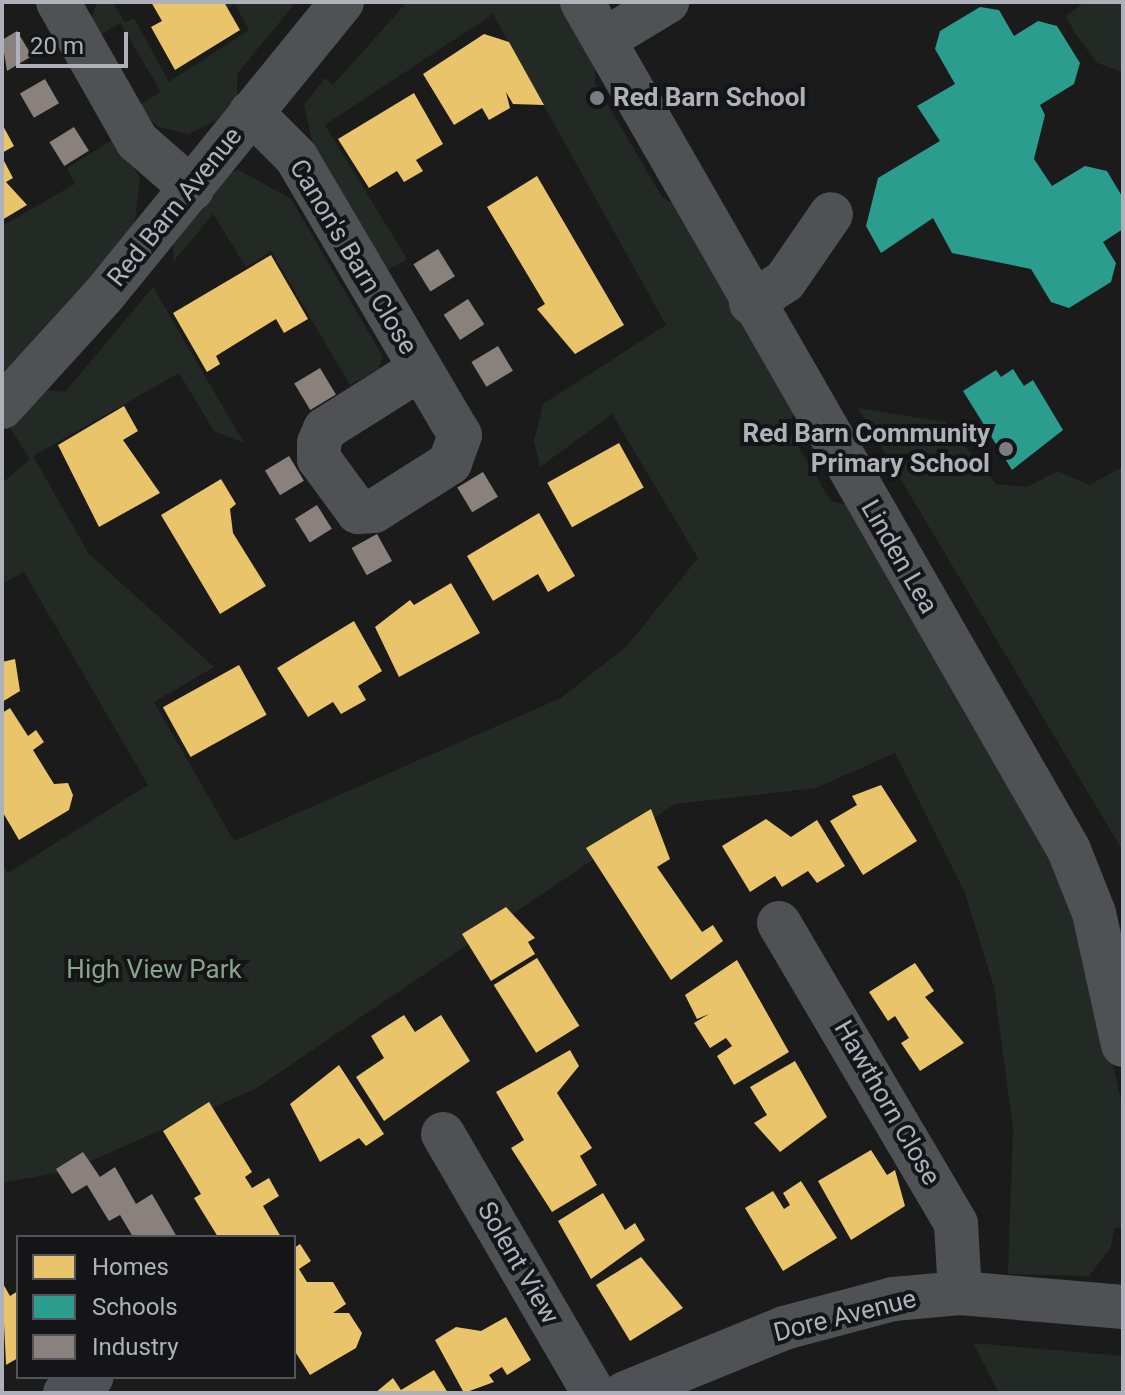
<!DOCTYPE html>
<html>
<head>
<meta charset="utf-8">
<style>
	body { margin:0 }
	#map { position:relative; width:1125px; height:1395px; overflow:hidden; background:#1b1b1b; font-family:Roboto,sans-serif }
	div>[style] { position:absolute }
	.green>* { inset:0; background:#232a25 }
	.homes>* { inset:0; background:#e9c46a; transform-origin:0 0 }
	.schools>* { inset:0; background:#2a9d8f }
	.industry>* { inset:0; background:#8a817c; transform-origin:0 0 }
	.minor>* { height:44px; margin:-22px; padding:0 22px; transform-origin:22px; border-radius:22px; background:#505154 }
	.dots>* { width:22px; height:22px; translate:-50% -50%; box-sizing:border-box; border:4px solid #151517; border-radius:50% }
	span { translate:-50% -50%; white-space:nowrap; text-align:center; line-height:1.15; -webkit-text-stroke:8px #151517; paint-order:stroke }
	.poi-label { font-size:26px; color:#aeb1ba; font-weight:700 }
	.left { translate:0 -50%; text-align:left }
	.right { translate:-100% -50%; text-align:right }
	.street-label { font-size:26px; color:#aeb1ba }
	.park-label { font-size:26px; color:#87a38c }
	.frame { position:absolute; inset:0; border:4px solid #aeb1ba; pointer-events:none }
	.legend { position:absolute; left:16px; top:1235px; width:280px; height:144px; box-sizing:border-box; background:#151517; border:2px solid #525358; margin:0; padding:10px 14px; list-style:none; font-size:24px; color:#aeb1ba }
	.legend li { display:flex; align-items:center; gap:16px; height:40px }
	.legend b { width:40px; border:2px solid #525358 }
	.scale { position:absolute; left:16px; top:32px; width:112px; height:36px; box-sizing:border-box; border:4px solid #aeb1ba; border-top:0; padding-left:10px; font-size:24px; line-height:28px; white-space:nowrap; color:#aeb1ba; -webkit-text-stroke:6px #151517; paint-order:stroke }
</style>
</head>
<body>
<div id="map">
	<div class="green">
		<div style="clip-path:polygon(97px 2px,113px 2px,125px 23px,134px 18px,169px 82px,249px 30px,235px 4px,227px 9px,224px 2px,296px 2px,237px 74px,237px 96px,224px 117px,188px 134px,159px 127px,136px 107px,161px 92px,120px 23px,95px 38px,90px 23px)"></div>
		<div style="clip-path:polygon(407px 2px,563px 2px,595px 54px,595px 83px,662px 197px,689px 213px,799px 401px,787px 428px,831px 501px,862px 509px,1067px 870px,1121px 1100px,1122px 1227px,1114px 1228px,1111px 1247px,1089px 1276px,1008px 1274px,1013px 1128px,994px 987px,965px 893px,895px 753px,816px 788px,675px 804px,255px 1089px,70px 1170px,2px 1183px,2px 863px,8px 873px,148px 785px,24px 572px,2px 584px,2px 483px,30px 459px,7px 423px,47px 390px,65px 392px,153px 287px,244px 443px,214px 431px,179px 373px,33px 456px,89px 554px,214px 667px,154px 702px,234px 841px,561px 698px,627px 646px,698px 558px,612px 414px,540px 467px,534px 441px,543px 404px,666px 325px,493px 14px,325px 125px,407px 259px,386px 271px,316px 157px,304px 105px,325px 78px,333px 85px)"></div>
		<div style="clip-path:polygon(1085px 2px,1123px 2px,1123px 72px,1097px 63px,1075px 33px,1066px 16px)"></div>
		<div style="clip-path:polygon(116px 138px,140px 178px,134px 228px,2px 385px,2px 226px,75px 184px,67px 168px)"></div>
		<div style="clip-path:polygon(239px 170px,291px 199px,383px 357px,378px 369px,350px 385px,271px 251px,246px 267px,213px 214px,173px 262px,174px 236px,224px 174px)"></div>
		<div style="clip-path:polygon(858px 408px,945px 422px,996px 484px,1027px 487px,1058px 471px,1089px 485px,1123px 467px,1123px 851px)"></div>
		<div style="clip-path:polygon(973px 1343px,1123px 1356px,1123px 1393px,999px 1393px)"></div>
	</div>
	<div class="homes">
		<div style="clip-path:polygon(151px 2px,224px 2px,240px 30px,175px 70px,151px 27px,162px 21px)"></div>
		<div style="clip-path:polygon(484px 34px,509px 42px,544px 105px,513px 104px,506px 92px,510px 108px,489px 120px,482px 108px,454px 125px,423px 74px)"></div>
		<div style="clip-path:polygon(414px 93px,443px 144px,416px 160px,423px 171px,404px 182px,397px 171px,369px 188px,338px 139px)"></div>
		<div style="clip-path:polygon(2px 124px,14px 146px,2px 153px)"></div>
		<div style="clip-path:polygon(2px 157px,13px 178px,6px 182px,27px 205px,2px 220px)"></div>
		<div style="clip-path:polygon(537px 176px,624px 325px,575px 354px,537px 309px,545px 304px,487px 207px)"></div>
		<div style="clip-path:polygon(271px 255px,308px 319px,284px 333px,276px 319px,216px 356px,220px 364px,207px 372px,173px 313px)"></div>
		<div style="clip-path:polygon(124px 406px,138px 431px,123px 440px,160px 493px,99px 527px,58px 445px)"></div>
		<div style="left:619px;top:443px;width:51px;height:82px;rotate:61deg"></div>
		<div style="clip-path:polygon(221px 479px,236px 504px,230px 509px,233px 533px,266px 586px,220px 614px,161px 515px)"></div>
		<div style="clip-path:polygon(539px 513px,575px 576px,548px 592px,538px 574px,493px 601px,467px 556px)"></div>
		<div style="clip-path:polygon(451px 583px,480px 633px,399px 677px,375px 627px,410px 600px,414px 605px)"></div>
		<div style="clip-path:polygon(354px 621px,382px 671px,358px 686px,366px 700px,341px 714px,333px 702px,308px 717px,277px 668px)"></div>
		<div style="clip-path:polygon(15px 659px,20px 691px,2px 702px,2px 662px)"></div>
		<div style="left:239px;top:665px;width:57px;height:87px;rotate:61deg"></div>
		<div style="clip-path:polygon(10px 708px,28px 736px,36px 730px,44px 742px,33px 750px,54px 784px,68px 783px,73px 795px,69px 810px,19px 840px,2px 811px,2px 713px)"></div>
		<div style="clip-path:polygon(881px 785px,917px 841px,863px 875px,830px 821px,857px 805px,852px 796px)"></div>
		<div style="clip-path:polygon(651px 809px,670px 859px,657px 867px,702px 932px,713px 925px,723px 941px,671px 980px,586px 848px)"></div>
		<div style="clip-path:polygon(766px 819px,791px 837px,817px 820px,845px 866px,817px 883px,808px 871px,782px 887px,775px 876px,750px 892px,722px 846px)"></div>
		<div style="clip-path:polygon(506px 907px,535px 938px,528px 942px,535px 954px,491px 981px,462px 934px)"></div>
		<div style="left:537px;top:958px;width:80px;height:51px;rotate:58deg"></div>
		<div style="clip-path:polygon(737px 960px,789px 1052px,734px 1085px,717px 1056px,732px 1046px,726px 1038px,710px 1048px,694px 1023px,709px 1014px,697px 1019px,685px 995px)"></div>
		<div style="clip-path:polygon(915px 963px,934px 991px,925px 997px,964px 1043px,920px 1071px,901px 1043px,909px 1038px,895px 1016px,888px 1021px,869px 992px)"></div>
		<div style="clip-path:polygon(404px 1015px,415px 1032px,441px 1015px,470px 1061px,384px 1121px,356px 1077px,384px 1058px,371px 1036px)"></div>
		<div style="clip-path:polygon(570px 1050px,579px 1066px,557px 1093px,592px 1148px,580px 1156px,597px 1185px,552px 1212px,511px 1148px,524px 1140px,496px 1092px)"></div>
		<div style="clip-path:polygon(795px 1061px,827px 1117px,780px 1152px,754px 1123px,767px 1115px,750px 1087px)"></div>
		<div style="clip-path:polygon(339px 1065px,384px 1134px,366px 1146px,359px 1138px,320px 1162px,290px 1104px)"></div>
		<div style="clip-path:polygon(209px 1102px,252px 1172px,245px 1177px,252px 1188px,269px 1178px,279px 1196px,263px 1206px,281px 1237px,218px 1237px,194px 1198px,201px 1194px,163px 1131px)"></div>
		<div style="clip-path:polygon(871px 1150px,887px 1175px,895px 1170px,905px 1206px,851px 1240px,818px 1181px)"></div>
		<div style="clip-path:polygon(801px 1181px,837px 1238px,783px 1271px,745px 1208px,773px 1191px,784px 1209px,790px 1205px,783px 1193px)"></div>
		<div style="clip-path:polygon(603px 1193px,625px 1230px,635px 1223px,645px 1240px,591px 1279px,558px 1221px)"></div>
		<div style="clip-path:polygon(300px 1244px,311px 1261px,299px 1269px,307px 1282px,333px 1282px,346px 1304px,333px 1313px,349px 1313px,362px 1333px,356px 1348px,310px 1375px,294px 1350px,294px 1248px)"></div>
		<div style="clip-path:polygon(641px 1257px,683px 1308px,630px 1341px,596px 1285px)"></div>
		<div style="clip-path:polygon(2px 1282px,10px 1296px,18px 1291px,18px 1358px,6px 1365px)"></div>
		<div style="clip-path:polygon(506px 1317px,531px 1360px,507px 1375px,502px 1367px,489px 1375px,494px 1382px,464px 1393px,435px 1340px,456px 1327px,481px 1331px)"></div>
		<div style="clip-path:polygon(434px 1370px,448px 1393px,375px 1393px,393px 1378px,401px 1390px)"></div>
	</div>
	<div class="schools">
		<div style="clip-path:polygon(980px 7px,999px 10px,1014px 36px,1038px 21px,1057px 26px,1080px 63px,1074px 84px,1040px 105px,1045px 115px,1034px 159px,1052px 186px,1085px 166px,1107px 171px,1123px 198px,1123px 229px,1103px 242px,1116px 263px,1111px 282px,1069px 308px,1051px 302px,1031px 269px,952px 253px,933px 218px,881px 253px,866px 226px,878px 178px,940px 141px,917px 106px,955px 84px,935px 49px,940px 31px)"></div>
		<div style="clip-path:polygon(1013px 369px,1024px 386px,1033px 380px,1063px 430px,1012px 470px,963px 391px,996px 370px,1001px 377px)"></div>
	</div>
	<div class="industry">
		<div style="clip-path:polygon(17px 31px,32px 56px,7px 71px,2px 40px)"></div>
		<div style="left:45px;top:79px;width:28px;height:29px;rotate:60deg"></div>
		<div style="left:74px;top:127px;width:28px;height:29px;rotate:58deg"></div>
		<div style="left:438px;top:249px;width:32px;height:29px;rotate:58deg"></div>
		<div style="left:468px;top:299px;width:30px;height:29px;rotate:57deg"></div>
		<div style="left:498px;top:346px;width:29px;height:31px;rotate:59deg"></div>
		<div style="left:320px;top:368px;width:31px;height:30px;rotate:59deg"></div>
		<div style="left:289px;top:456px;width:29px;height:28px;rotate:59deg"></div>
		<div style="left:483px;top:472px;width:29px;height:30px;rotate:59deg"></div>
		<div style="left:317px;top:505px;width:28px;height:26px;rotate:58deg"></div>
		<div style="left:377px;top:534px;width:31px;height:29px;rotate:61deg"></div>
		<div style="clip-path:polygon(83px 1152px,100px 1177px,115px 1167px,136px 1204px,152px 1194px,177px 1237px,133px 1237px,120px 1215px,109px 1221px,87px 1185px,72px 1194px,56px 1169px)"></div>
	</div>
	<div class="minor">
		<div style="left:58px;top:2px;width:160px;rotate:60.4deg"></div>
		<div style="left:137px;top:141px;width:73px;rotate:41.1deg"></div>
		<div style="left:582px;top:2px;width:978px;rotate:60.13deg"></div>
		<div style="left:1069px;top:850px;width:68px;rotate:68.4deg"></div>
		<div style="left:1094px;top:913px;width:135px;rotate:77.6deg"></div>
		<div style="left:604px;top:40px;width:74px;rotate:-31.1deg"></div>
		<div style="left:251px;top:112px;width:64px;rotate:45deg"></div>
		<div style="left:296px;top:157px;width:323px;rotate:59.5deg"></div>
		<div style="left:460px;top:435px;width:30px;rotate:110deg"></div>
		<div style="left:450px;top:463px;width:90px;rotate:147.7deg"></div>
		<div style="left:374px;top:511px;width:16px;rotate:176deg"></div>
		<div style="left:358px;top:512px;width:66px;rotate:-126.3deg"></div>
		<div style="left:319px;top:459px;width:16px;rotate:-90deg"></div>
		<div style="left:319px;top:443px;width:15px;rotate:-67deg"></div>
		<div style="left:325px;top:429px;width:112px;rotate:-32.3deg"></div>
		<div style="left:751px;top:303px;width:40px;rotate:-32.9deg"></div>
		<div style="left:785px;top:281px;width:81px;rotate:-55.5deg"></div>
		<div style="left:2px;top:407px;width:150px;rotate:-47.7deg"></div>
		<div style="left:103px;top:296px;width:379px;rotate:-50.9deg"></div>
		<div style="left:779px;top:923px;width:349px;rotate:59.5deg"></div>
		<div style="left:956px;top:1224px;width:69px;rotate:86.7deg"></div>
		<div style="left:443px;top:1134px;width:300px;rotate:59.8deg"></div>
		<div style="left:65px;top:1393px;width:31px;rotate:-31deg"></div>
		<div style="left:625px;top:1393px;width:172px;rotate:-22.2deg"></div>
		<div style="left:784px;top:1328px;width:113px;rotate:-14.9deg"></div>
		<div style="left:893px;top:1299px;width:67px;rotate:-5.1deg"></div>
		<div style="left:960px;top:1293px;width:164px;rotate:4.9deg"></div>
	</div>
	<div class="dots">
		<div style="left:597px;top:98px;background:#7b7c82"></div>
		<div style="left:1006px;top:449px;background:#7b7c82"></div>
	</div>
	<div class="poi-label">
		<span class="left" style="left:613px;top:98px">Red Barn School</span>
		<span class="right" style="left:990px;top:449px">Red Barn Community<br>Primary School</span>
	</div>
	<div class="street-label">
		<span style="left:175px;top:207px;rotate:-51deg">Red Barn Avenue</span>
		<span style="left:353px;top:257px;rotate:59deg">Canon's Barn Close</span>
		<span style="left:899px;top:557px;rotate:60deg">Linden Lea</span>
		<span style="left:887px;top:1103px;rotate:60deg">Hawthorn Close</span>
		<span style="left:518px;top:1263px;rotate:60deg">Solent View</span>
		<span style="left:845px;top:1316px;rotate:-14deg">Dore Avenue</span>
	</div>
	<div class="park-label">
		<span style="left:154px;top:970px">High View Park</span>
	</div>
	<div class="frame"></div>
	<ul class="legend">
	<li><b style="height:22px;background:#e9c46a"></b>Homes</li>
	<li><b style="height:22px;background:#2a9d8f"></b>Schools</li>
	<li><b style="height:22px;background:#8a817c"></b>Industry</li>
	</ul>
	<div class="scale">20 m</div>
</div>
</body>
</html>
